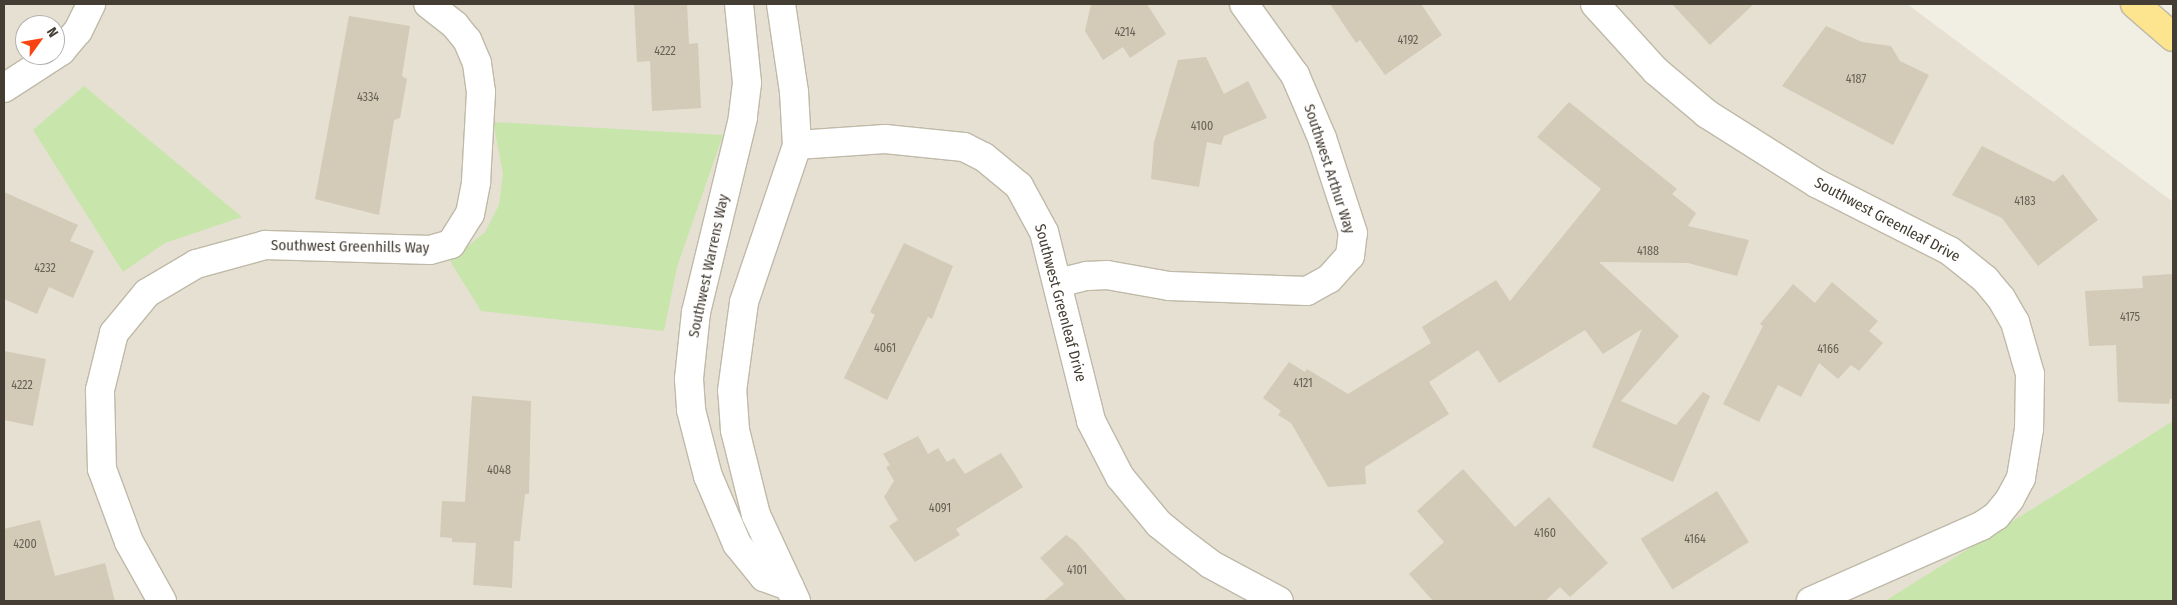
<!DOCTYPE html>
<html>
<head>
<meta charset="utf-8">
<style>
	body { margin:0 }
	#map { position:relative; width:2177px; height:605px; overflow:hidden; background:#f1eee3; font-family:"Fira Sans Condensed",sans-serif }
	div>[style] { position:absolute }
	.residential>* { inset:0; background:#e5e0d1 }
	.green>* { inset:0; background:#c8e6ab }
	.building>* { inset:0; background:#d3cab8; transform-origin:0 0 }
	.roads { filter:drop-shadow(1px 0 #bfb9a8) drop-shadow(-1px 0 #bfb9a8) drop-shadow(0 1px #bfb9a8) drop-shadow(0 -1px #bfb9a8) }
	.minor>* { height:28px; margin:-14px; padding:0 14px; transform-origin:14px; border-radius:14px; background:#fff }
	.major>* { height:28px; margin:-14px; padding:0 14px; transform-origin:14px; border-radius:14px; background:#fde58f }
	span { translate:-50% -50%; white-space:nowrap; text-align:center; line-height:1.15; -webkit-text-stroke:4px #fff; paint-order:stroke }
	.number-label { font-size:12px; color:#676054 }
	.number-label span { -webkit-text-stroke-width:0 }
	.street-label { font-size:15px; color:#433d33 }
	.frame { position:absolute; inset:0; border:5px solid #433d33; pointer-events:none }
	.north { position:absolute; left:15px; top:15px; width:50px; height:50px; box-sizing:border-box; background:#fff; border:1px solid #b4b1ad; border-radius:50%; rotate:58deg; font-size:14px; font-weight:700; line-height:20px; text-align:center; color:#433d33 }
	.north::after { content:''; display:block; margin:auto; width:18px; height:22px; background:#f84313; clip-path:polygon(50% 0,100% 100%,50% 72%,0 100%) }
</style>
</head>
<body>
<div id="map">
	<div class="residential">
		<div style="clip-path:polygon(evenodd,4px 4px,1907px 4px,2173px 202px,2173px 502px,2001px 601px,4px 601px,4px 4px,25px 25px,55px 25px,55px 55px,25px 55px,25px 25px)"></div>
	</div>
	<div class="green">
		<div style="clip-path:polygon(84px 86px,242px 217px,165px 243px,123px 272px,33px 130px)"></div>
		<div style="clip-path:polygon(493px 122px,723px 135px,677px 267px,664px 331px,481px 311px,450px 261px,485px 232px,499px 205px,503px 174px)"></div>
		<div style="clip-path:polygon(2173px 421px,2173px 601px,1885px 601px)"></div>
	</div>
	<div class="building">
		<div style="clip-path:polygon(634px 4px,687px 4px,689px 44px,698px 43px,701px 108px,652px 111px,650px 61px,637px 62px)"></div>
		<div style="clip-path:polygon(1091px 4px,1147px 4px,1166px 34px,1130px 58px,1123px 47px,1103px 60px,1085px 31px)"></div>
		<div style="clip-path:polygon(1330px 4px,1421px 4px,1442px 35px,1385px 75px,1360px 40px,1356px 43px)"></div>
		<div style="clip-path:polygon(1672px 4px,1754px 4px,1710px 45px)"></div>
		<div style="clip-path:polygon(349px 16px,410px 26px,402px 76px,407px 79px,400px 118px,394px 120px,379px 215px,315px 199px)"></div>
		<div style="clip-path:polygon(1826px 26px,1862px 42px,1891px 46px,1900px 61px,1929px 75px,1893px 145px,1782px 86px)"></div>
		<div style="clip-path:polygon(1206px 57px,1224px 94px,1248px 81px,1267px 118px,1224px 136px,1221px 145px,1207px 142px,1199px 187px,1151px 179px,1154px 142px,1178px 60px)"></div>
		<div style="clip-path:polygon(1569px 102px,1677px 189px,1672px 194px,1696px 213px,1688px 226px,1749px 240px,1737px 276px,1688px 263px,1599px 262px,1679px 336px,1621px 401px,1676px 425px,1703px 392px,1710px 396px,1673px 482px,1592px 447px,1642px 329px,1603px 354px,1585px 330px,1499px 383px,1478px 350px,1429px 382px,1449px 414px,1365px 467px,1366px 484px,1328px 487px,1291px 423px,1278px 415px,1281px 411px,1263px 398px,1289px 362px,1305px 372px,1307px 369px,1348px 394px,1431px 343px,1422px 327px,1496px 280px,1510px 301px,1601px 189px,1537px 137px)"></div>
		<div style="clip-path:polygon(1982px 146px,2054px 182px,2063px 174px,2098px 220px,2038px 266px,2002px 218px,1952px 195px)"></div>
		<div style="clip-path:polygon(4px 192px,78px 225px,70px 241px,94px 251px,73px 298px,49px 287px,37px 314px,4px 299px)"></div>
		<div style="clip-path:polygon(904px 243px,953px 266px,932px 319px,928px 317px,887px 400px,844px 378px,875px 315px,870px 312px)"></div>
		<div style="clip-path:polygon(2172px 274px,2173px 399px,2170px 399px,2169px 404px,2118px 402px,2116px 345px,2089px 346px,2085px 291px,2143px 288px,2142px 276px)"></div>
		<div style="clip-path:polygon(1832px 282px,1878px 321px,1869px 331px,1883px 343px,1859px 371px,1851px 365px,1838px 379px,1819px 363px,1801px 397px,1778px 385px,1759px 422px,1723px 404px,1763px 326px,1760px 324px,1793px 284px,1815px 303px)"></div>
		<div style="clip-path:polygon(4px 351px,46px 359px,33px 426px,4px 420px)"></div>
		<div style="clip-path:polygon(472px 396px,531px 401px,529px 494px,525px 494px,520px 541px,514px 541px,512px 588px,473px 585px,476px 543px,452px 542px,452px 538px,440px 537px,442px 501px,465px 502px)"></div>
		<div style="clip-path:polygon(918px 436px,928px 454px,938px 448px,947px 462px,954px 458px,965px 474px,1001px 453px,1023px 487px,956px 529px,960px 535px,915px 562px,889px 526px,898px 520px,884px 497px,894px 481px,886px 467px,890px 465px,883px 454px)"></div>
		<div style="clip-path:polygon(1463px 469px,1515px 527px,1549px 497px,1608px 563px,1570px 597px,1560px 587px,1545px 601px,1433px 601px,1409px 574px,1444px 542px,1417px 511px)"></div>
		<div style="left:1717px;top:491px;width:60px;height:90px;rotate:58deg"></div>
		<div style="clip-path:polygon(40px 520px,55px 576px,105px 563px,115px 601px,4px 601px,4px 529px)"></div>
		<div style="clip-path:polygon(1066px 535px,1076px 542px,1127px 601px,1043px 601px,1064px 584px,1040px 558px)"></div>
	</div>
	<div class="roads">
		<div class="minor">
			<div style="left:739px;top:4px;width:79px;rotate:84.2deg"></div>
			<div style="left:747px;top:83px;width:35px;rotate:97deg"></div>
			<div style="left:743px;top:118px;width:200px;rotate:103.6deg"></div>
			<div style="left:696px;top:312px;width:67px;rotate:96deg"></div>
			<div style="left:689px;top:379px;width:31px;rotate:86deg"></div>
			<div style="left:691px;top:410px;width:68px;rotate:75.6deg"></div>
			<div style="left:708px;top:476px;width:74px;rotate:66.9deg"></div>
			<div style="left:737px;top:544px;width:43px;rotate:50.7deg"></div>
			<div style="left:764px;top:577px;width:27px;rotate:20deg"></div>
			<div style="left:781px;top:4px;width:89px;rotate:81.6deg"></div>
			<div style="left:794px;top:92px;width:53px;rotate:86.8deg"></div>
			<div style="left:1595px;top:4px;width:91px;rotate:47.7deg"></div>
			<div style="left:1656px;top:71px;width:67px;rotate:40.1deg"></div>
			<div style="left:1707px;top:114px;width:129px;rotate:32.3deg"></div>
			<div style="left:1816px;top:183px;width:150px;rotate:26.9deg"></div>
			<div style="left:1950px;top:251px;width:45px;rotate:38.7deg"></div>
			<div style="left:1985px;top:279px;width:25px;rotate:50deg"></div>
			<div style="left:2001px;top:298px;width:28px;rotate:60deg"></div>
			<div style="left:2015px;top:322px;width:54px;rotate:73.9deg"></div>
			<div style="left:2030px;top:374px;width:55px;rotate:91deg"></div>
			<div style="left:2029px;top:429px;width:50px;rotate:99.3deg"></div>
			<div style="left:2021px;top:478px;width:24px;rotate:118deg"></div>
			<div style="left:2010px;top:499px;width:22px;rotate:129deg"></div>
			<div style="left:1996px;top:516px;width:18px;rotate:146deg"></div>
			<div style="left:1981px;top:526px;width:186px;rotate:156.2deg"></div>
			<div style="left:4px;top:88px;width:68px;rotate:-33deg"></div>
			<div style="left:61px;top:51px;width:26px;rotate:-50deg"></div>
			<div style="left:78px;top:31px;width:30px;rotate:-64deg"></div>
			<div style="left:1058px;top:283px;width:30px;rotate:-14deg"></div>
			<div style="left:1087px;top:276px;width:20px;rotate:-3deg"></div>
			<div style="left:1107px;top:275px;width:63px;rotate:10.1deg"></div>
			<div style="left:1169px;top:286px;width:138px;rotate:2.1deg"></div>
			<div style="left:1307px;top:291px;width:25px;rotate:-29deg"></div>
			<div style="left:1329px;top:279px;width:31px;rotate:-48deg"></div>
			<div style="left:1350px;top:256px;width:23px;rotate:-83deg"></div>
			<div style="left:1353px;top:233px;width:100px;rotate:-108.1deg"></div>
			<div style="left:1322px;top:138px;width:69px;rotate:-113.2deg"></div>
			<div style="left:1295px;top:75px;width:87px;rotate:-125.7deg"></div>
			<div style="left:162px;top:601px;width:68px;rotate:-119.2deg"></div>
			<div style="left:129px;top:542px;width:78px;rotate:-110.3deg"></div>
			<div style="left:102px;top:469px;width:79px;rotate:-91.5deg"></div>
			<div style="left:100px;top:390px;width:59px;rotate:-76.2deg"></div>
			<div style="left:114px;top:333px;width:52px;rotate:-50.5deg"></div>
			<div style="left:147px;top:293px;width:57px;rotate:-30.6deg"></div>
			<div style="left:196px;top:264px;width:72px;rotate:-15.4deg"></div>
			<div style="left:265px;top:245px;width:165px;rotate:1.7deg"></div>
			<div style="left:430px;top:250px;width:22px;rotate:-16deg"></div>
			<div style="left:451px;top:244px;width:36px;rotate:-58deg"></div>
			<div style="left:470px;top:214px;width:33px;rotate:-79deg"></div>
			<div style="left:476px;top:182px;width:90px;rotate:-86.8deg"></div>
			<div style="left:481px;top:92px;width:29px;rotate:-98deg"></div>
			<div style="left:477px;top:63px;width:25px;rotate:-113deg"></div>
			<div style="left:467px;top:40px;width:19px;rotate:-129deg"></div>
			<div style="left:455px;top:25px;width:34px;rotate:-142deg"></div>
			<div style="left:796px;top:601px;width:95px;rotate:-114.9deg"></div>
			<div style="left:756px;top:515px;width:88px;rotate:-103.9deg"></div>
			<div style="left:735px;top:430px;width:39px;rotate:-94deg"></div>
			<div style="left:732px;top:391px;width:90px;rotate:-82.3deg"></div>
			<div style="left:744px;top:302px;width:166px;rotate:-71.3deg"></div>
			<div style="left:797px;top:145px;width:88px;rotate:-3.9deg"></div>
			<div style="left:885px;top:139px;width:79px;rotate:5.8deg"></div>
			<div style="left:964px;top:147px;width:22px;rotate:27deg"></div>
			<div style="left:984px;top:157px;width:45px;rotate:39.6deg"></div>
			<div style="left:1019px;top:186px;width:52px;rotate:61.5deg"></div>
			<div style="left:1044px;top:232px;width:195px;rotate:76deg"></div>
			<div style="left:1091px;top:421px;width:63px;rotate:62.6deg"></div>
			<div style="left:1120px;top:477px;width:61px;rotate:50.3deg"></div>
			<div style="left:1159px;top:524px;width:27px;rotate:39deg"></div>
			<div style="left:1180px;top:541px;width:38px;rotate:37deg"></div>
			<div style="left:1210px;top:564px;width:78px;rotate:28.2deg"></div>
		</div>
		<div class="major">
			<div style="left:2135px;top:4px;width:50px;rotate:41deg"></div>
		</div>
	</div>
	<div class="number-label">
		<span style="left:1125px;top:33px">4214</span>
		<span style="left:1408px;top:41px">4192</span>
		<span style="left:665px;top:52px">4222</span>
		<span style="left:1856px;top:80px">4187</span>
		<span style="left:368px;top:98px">4334</span>
		<span style="left:1202px;top:127px">4100</span>
		<span style="left:2025px;top:202px">4183</span>
		<span style="left:1648px;top:252px">4188</span>
		<span style="left:45px;top:269px">4232</span>
		<span style="left:2130px;top:318px">4175</span>
		<span style="left:885px;top:349px">4061</span>
		<span style="left:1828px;top:350px">4166</span>
		<span style="left:1303px;top:384px">4121</span>
		<span style="left:22px;top:386px">4222</span>
		<span style="left:499px;top:471px">4048</span>
		<span style="left:940px;top:509px">4091</span>
		<span style="left:1545px;top:534px">4160</span>
		<span style="left:1695px;top:540px">4164</span>
		<span style="left:25px;top:545px">4200</span>
		<span style="left:1077px;top:571px">4101</span>
	</div>
	<div class="street-label">
		<span style="left:1329px;top:169px;rotate:72deg">Southwest Arthur Way</span>
		<span style="left:1887px;top:220px;rotate:28deg">Southwest Greenleaf Drive</span>
		<span style="left:350px;top:247px;rotate:1deg">Southwest Greenhills Way</span>
		<span style="left:709px;top:266px;rotate:-78deg">Southwest Warrens Way</span>
		<span style="left:1060px;top:303px;rotate:75deg">Southwest Greenleaf Drive</span>
	</div>
	<div class="frame"></div>
	<div class="north">N</div>
</div>
</body>
</html>
